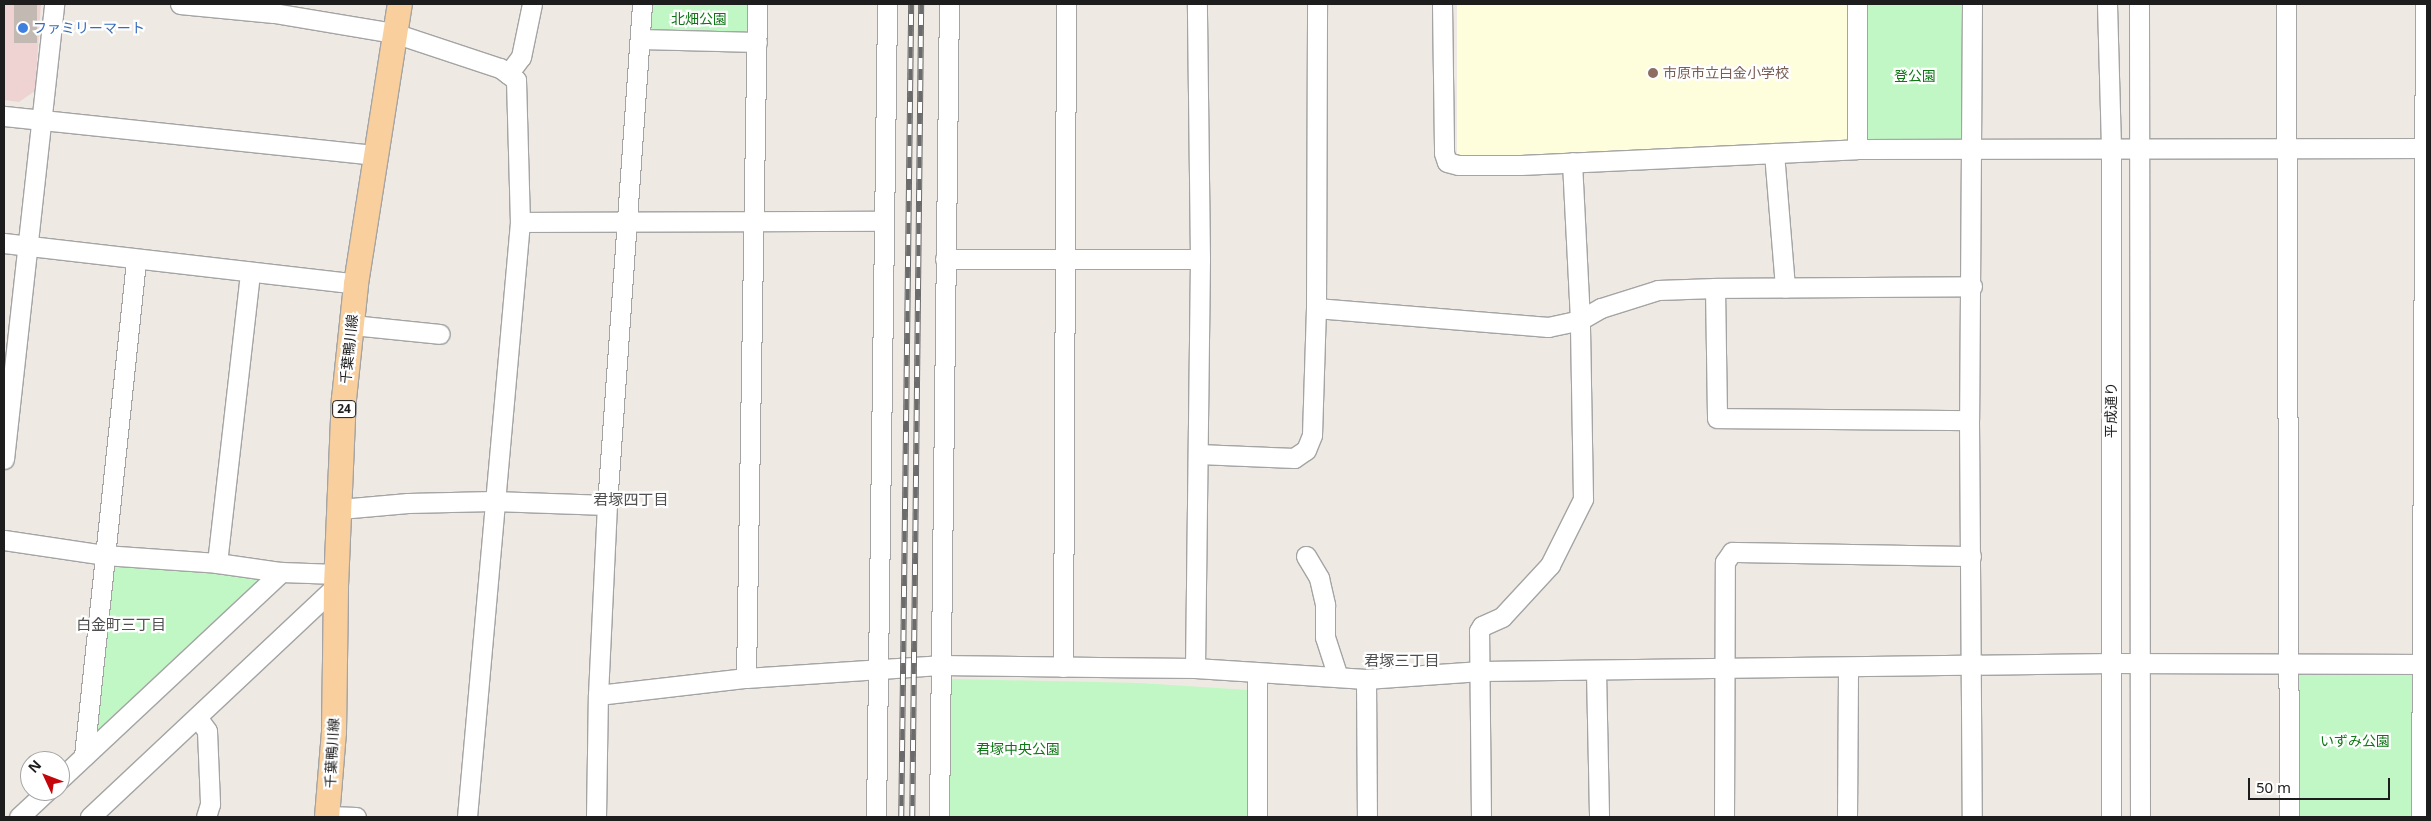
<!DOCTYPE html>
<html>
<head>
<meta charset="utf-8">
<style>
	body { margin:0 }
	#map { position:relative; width:2431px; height:821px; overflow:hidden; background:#eeeae3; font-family:"Noto Sans","Noto Sans JP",sans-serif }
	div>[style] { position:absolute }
	.commercial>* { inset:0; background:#eed3d2 }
	.education>* { inset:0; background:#fefddc; transform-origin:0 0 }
	.park>* { inset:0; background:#c0f7c4; transform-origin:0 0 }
	.building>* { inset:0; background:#c2b9b2; transform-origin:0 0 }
	.roads { filter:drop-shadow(1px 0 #a4a4a4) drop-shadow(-1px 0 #a4a4a4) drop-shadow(0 1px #a4a4a4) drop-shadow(0 -1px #a4a4a4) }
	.minor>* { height:19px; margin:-9.5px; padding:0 9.5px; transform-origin:9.5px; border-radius:9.5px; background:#fff }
	.major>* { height:24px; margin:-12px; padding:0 12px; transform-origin:12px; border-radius:12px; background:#f9cf9d }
	.rail>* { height:5.5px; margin-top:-2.75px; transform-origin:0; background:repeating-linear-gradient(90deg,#fff 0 11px,#6b6b6b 0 22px); box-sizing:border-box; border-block:1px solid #6b6b6b }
	.dots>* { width:14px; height:14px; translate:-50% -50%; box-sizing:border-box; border:2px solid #fff; border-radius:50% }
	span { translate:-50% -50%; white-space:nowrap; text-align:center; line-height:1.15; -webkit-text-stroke:4.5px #fff; paint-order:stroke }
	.shield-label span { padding:1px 4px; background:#fff; border:1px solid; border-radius:4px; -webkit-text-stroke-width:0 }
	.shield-label { font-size:12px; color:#1d1d1d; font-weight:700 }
	.park-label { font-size:14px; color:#0e7715 }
	.shop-label { font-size:14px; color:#366cbe }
	.left { translate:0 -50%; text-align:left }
	.education-label { font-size:14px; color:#785e54 }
	.street-label { font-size:14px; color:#1d1d1d }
	.neighbourhood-label { font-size:15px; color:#505050 }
	.frame { position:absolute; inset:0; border:5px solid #1d1d1d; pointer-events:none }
	.north { position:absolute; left:20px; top:751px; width:50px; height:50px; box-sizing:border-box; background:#fff; border:1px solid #a5a5a5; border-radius:50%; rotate:313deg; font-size:14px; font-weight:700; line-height:20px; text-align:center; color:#1d1d1d }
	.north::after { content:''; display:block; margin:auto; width:18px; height:22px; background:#c4060a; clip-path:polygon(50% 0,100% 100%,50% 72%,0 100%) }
	.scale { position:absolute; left:2248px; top:778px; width:142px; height:22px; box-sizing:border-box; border:2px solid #1d1d1d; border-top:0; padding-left:6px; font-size:15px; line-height:18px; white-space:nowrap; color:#1d1d1d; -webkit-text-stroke:4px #fff; paint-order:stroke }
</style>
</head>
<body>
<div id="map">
	<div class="commercial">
		<div style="clip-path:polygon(4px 4px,41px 4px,35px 91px,19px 102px,4px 100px)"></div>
	</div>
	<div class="education">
		<div style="left:1457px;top:4px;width:391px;height:152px"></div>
	</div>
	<div class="park">
		<div style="clip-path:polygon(650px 4px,749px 4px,749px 27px,743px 34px,655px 32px,649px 26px)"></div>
		<div style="left:1857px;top:4px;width:115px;height:145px"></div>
		<div style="clip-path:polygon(104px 555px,281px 572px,84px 756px)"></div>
		<div style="left:2421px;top:664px;width:153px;height:131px;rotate:90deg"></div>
		<div style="clip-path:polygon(953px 679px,1139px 683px,1248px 690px,1249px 817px,948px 817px,949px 684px)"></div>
	</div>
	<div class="building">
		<div style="left:14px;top:4px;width:23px;height:39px"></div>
	</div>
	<div class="roads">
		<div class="minor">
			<div style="left:180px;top:4px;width:94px;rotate:5.5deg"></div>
			<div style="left:274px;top:13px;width:122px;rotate:9.5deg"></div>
			<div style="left:394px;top:33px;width:112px;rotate:18.3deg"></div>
			<div style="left:500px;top:68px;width:20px;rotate:37deg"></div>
			<div style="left:516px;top:80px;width:142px;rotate:88.4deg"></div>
			<div style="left:520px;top:222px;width:597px;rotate:95.09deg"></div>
			<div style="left:1442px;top:4px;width:149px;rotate:89.2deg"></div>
			<div style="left:1444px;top:153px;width:9px;rotate:72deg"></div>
			<div style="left:1447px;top:162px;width:11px;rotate:15deg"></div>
			<div style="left:1458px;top:165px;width:63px"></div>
			<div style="left:1521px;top:165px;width:336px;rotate:-2.7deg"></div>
			<div style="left:1857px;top:149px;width:570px;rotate:-0.1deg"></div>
			<div style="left:1857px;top:4px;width:145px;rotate:90deg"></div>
			<div style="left:1972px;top:4px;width:416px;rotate:90.4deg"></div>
			<div style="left:1969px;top:420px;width:397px;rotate:89.6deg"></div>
			<div style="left:2107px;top:4px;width:143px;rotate:88.4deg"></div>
			<div style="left:2111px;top:147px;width:670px;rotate:90deg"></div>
			<div style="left:2139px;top:4px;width:813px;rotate:89.93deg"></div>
			<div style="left:2286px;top:4px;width:813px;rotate:89.79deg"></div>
			<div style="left:640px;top:39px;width:117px;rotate:1.5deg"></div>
			<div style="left:508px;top:74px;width:21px;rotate:-53deg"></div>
			<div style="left:521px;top:57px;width:54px;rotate:-78.3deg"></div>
			<div style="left:4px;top:116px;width:374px;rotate:6deg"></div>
			<div style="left:1774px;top:153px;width:135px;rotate:85.3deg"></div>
			<div style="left:520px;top:222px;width:364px;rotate:-0.2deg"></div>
			<div style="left:4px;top:243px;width:354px;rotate:6.6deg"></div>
			<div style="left:945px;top:259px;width:255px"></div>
			<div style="left:1715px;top:288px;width:257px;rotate:-0.4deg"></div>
			<div style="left:1316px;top:308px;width:233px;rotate:4.7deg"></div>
			<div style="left:1548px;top:327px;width:33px;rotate:-12deg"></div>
			<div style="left:1580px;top:320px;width:24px;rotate:-30deg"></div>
			<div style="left:1601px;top:308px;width:60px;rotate:-17.5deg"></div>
			<div style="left:1658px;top:290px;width:57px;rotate:-2deg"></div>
			<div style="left:1715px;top:288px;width:130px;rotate:89.1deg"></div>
			<div style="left:1717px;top:418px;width:252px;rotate:0.5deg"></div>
			<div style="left:352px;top:325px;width:88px;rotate:5.8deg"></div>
			<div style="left:1198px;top:454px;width:96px;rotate:2.4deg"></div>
			<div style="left:1294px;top:458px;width:14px;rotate:-34deg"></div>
			<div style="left:1306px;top:450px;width:16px;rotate:-68deg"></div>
			<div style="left:1312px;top:435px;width:127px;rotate:-88.2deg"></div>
			<div style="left:1316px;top:308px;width:304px;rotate:-89.8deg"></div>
			<div style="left:4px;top:459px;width:458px;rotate:-83.7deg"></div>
			<div style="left:340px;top:509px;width:68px;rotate:-5deg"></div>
			<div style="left:408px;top:503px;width:85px;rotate:-1.3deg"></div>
			<div style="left:493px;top:501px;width:114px;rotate:2deg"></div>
			<div style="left:4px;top:540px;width:101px;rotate:8.5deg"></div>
			<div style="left:104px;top:555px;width:113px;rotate:4deg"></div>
			<div style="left:217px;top:563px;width:65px;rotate:8deg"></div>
			<div style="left:281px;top:572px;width:56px;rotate:2deg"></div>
			<div style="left:1306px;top:556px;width:26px;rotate:59deg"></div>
			<div style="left:1319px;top:578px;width:28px;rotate:77deg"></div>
			<div style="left:1325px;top:605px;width:32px;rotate:90deg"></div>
			<div style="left:1325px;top:637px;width:42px;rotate:72deg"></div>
			<div style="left:217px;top:563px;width:293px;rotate:-83.5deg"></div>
			<div style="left:1063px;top:667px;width:663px;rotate:-89.74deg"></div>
			<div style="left:1195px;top:668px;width:409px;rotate:-89.3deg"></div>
			<div style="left:1200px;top:259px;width:255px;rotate:-90.7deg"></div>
			<div style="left:1596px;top:671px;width:146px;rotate:88.8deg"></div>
			<div style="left:746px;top:678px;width:674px;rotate:-89.06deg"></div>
			<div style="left:1366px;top:679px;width:138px;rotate:89.6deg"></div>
			<div style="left:598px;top:695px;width:149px;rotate:-6.6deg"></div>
			<div style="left:746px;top:678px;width:194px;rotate:-3.8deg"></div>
			<div style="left:940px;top:665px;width:255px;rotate:0.7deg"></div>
			<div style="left:1195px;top:668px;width:171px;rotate:3.7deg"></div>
			<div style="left:1366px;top:679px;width:115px;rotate:-4deg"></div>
			<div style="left:1481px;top:671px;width:631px;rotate:-0.73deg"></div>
			<div style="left:2112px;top:663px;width:315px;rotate:0.2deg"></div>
			<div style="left:197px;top:717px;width:17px;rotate:54deg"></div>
			<div style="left:207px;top:731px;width:73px;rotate:87.6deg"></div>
			<div style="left:210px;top:804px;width:14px;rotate:107deg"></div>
			<div style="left:84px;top:756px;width:499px;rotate:-84deg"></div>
			<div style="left:60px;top:779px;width:303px;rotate:-43.1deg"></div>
			<div style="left:328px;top:816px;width:28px;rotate:2deg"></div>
			<div style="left:19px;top:817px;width:38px;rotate:-43deg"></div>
			<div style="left:90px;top:817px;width:337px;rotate:-43.2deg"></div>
			<div style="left:596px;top:817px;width:122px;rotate:-89.1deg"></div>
			<div style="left:598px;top:695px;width:190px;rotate:-87.3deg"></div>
			<div style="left:607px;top:505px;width:502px;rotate:-86deg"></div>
			<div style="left:876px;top:817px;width:813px;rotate:-89.22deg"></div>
			<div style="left:939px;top:817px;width:813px;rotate:-89.3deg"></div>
			<div style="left:1257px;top:817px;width:144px;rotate:-90deg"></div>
			<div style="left:1481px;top:817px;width:186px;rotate:-90.6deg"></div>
			<div style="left:1479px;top:631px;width:6px;rotate:-59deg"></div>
			<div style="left:1482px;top:626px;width:22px;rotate:-24deg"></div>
			<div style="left:1502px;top:617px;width:71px;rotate:-47.3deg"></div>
			<div style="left:1550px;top:565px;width:74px;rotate:-63.4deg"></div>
			<div style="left:1583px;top:499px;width:179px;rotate:-91deg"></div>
			<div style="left:1580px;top:320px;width:158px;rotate:-92.9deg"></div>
			<div style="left:1724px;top:817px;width:255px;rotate:-89.8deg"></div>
			<div style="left:1725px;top:562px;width:12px;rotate:-55deg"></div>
			<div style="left:1732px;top:552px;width:239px;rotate:1deg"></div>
			<div style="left:1847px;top:817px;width:150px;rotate:-89.6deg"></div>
			<div style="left:2421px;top:817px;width:813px;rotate:-89.72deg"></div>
		</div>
		<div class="major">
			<div style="left:327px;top:817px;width:85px;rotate:-85.3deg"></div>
			<div style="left:334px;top:732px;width:146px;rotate:-89.2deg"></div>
			<div style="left:336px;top:586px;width:187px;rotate:-87.6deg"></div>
			<div style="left:344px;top:399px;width:116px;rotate:-84deg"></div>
			<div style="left:356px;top:284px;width:283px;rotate:-81.1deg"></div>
		</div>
	</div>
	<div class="rail">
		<div style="left:901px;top:817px;width:813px;rotate:-89.3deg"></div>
		<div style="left:912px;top:817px;width:813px;rotate:-89.37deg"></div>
	</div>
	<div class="dots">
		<div style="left:23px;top:28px;background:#3f7fe0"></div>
		<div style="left:1653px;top:73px;background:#8d6e63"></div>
	</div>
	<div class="shield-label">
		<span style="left:344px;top:409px">24</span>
	</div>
	<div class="park-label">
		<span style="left:699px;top:19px">北畑公園</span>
		<span style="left:1915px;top:76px">登公園</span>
		<span style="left:2355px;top:741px">いずみ公園</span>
		<span style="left:1018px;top:749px">君塚中央公園</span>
	</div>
	<div class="shop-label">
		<span class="left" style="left:33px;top:28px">ファミリーマート</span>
	</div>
	<div class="education-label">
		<span class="left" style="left:1663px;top:73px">市原市立白金小学校</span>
	</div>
	<div class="street-label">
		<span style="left:349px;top:349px;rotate:-84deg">千葉鴨川線</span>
		<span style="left:2111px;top:410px;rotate:-90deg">平成通り</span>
		<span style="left:332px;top:753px;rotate:-87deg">千葉鴨川線</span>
	</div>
	<div class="neighbourhood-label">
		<span style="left:631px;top:500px">君塚四丁目</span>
		<span style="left:121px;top:625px">白金町三丁目</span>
		<span style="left:1402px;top:661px">君塚三丁目</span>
	</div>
	<div class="frame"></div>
	<div class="north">N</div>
	<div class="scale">50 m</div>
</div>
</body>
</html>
